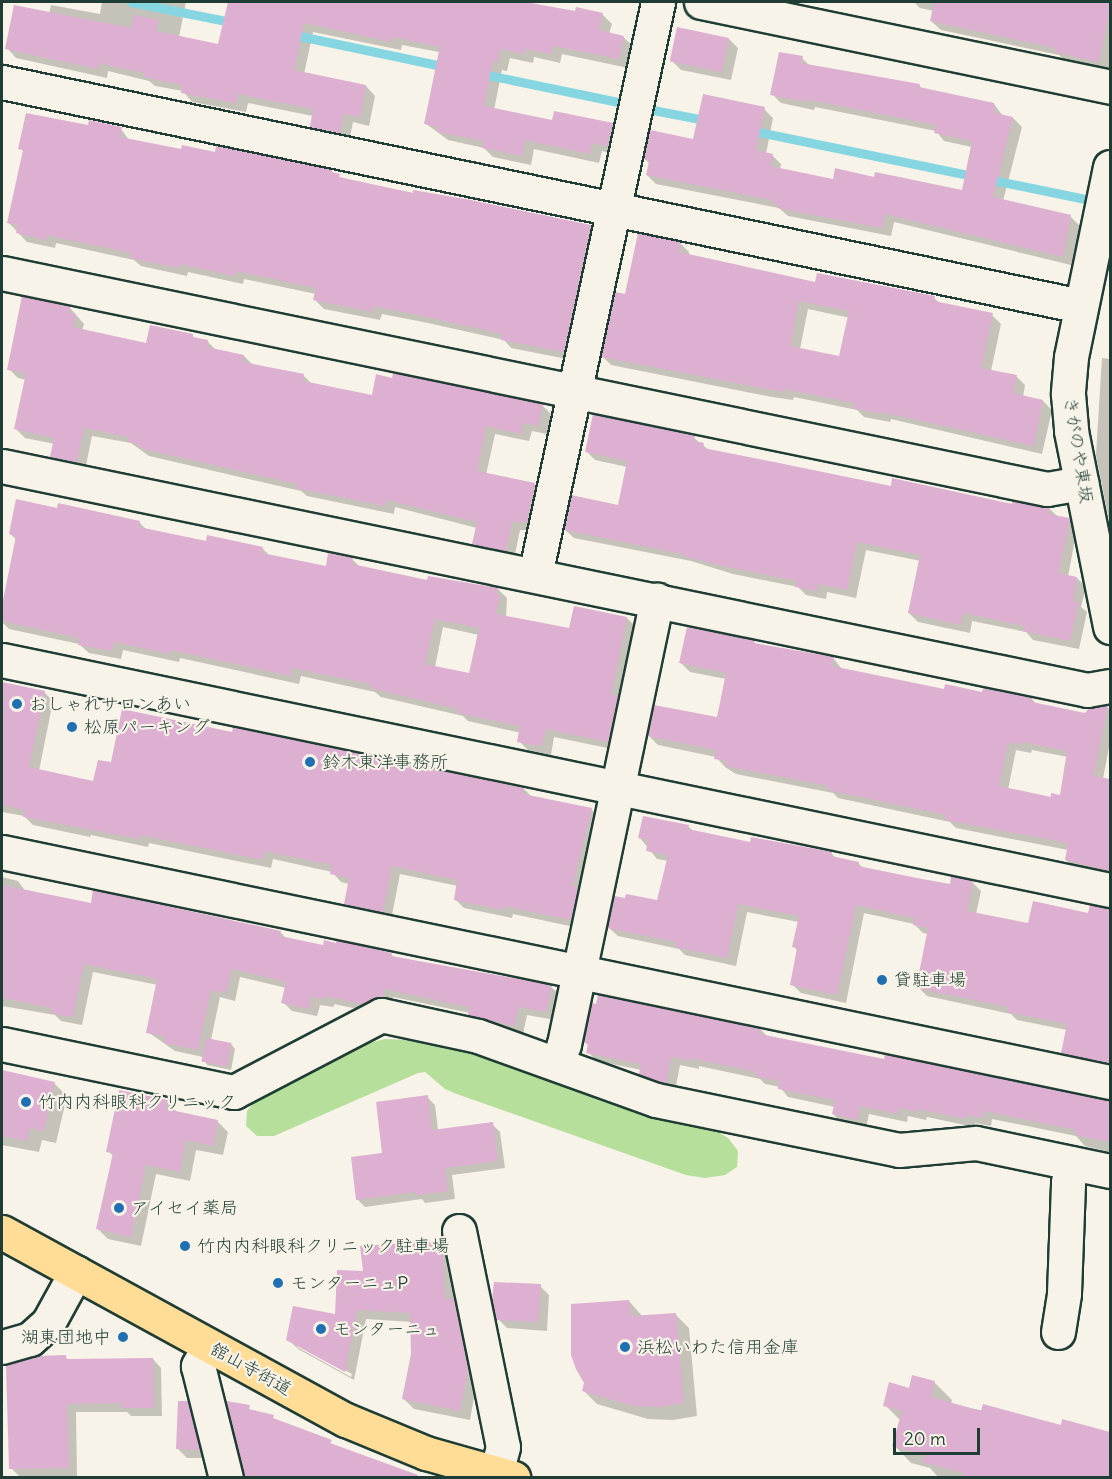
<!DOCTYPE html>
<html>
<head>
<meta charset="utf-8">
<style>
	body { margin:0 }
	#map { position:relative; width:1112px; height:1479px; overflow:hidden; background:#f7f3e8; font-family:Delius,"Klee One",sans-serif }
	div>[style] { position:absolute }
	.green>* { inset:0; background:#b5df9b }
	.shadow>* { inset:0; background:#0003 }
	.stream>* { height:9px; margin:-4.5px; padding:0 4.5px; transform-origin:4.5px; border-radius:4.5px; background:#86d6e2 }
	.building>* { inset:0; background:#ddafd1; transform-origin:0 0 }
	.roads { filter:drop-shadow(2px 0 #1f3d34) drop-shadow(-2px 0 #1f3d34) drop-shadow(0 2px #1f3d34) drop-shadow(0 -2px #1f3d34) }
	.minor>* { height:33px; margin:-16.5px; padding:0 16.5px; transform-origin:16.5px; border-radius:16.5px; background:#f7f3e8 }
	.major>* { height:33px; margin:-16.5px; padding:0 16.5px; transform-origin:16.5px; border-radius:16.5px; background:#ffdd96 }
	.dots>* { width:16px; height:16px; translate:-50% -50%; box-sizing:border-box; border:3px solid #f7f3e8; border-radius:50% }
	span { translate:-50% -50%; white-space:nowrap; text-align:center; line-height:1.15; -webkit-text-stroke:4.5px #f7f3e8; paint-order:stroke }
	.street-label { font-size:18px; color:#1f3d34 }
	.poi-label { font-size:18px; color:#1f3d34 }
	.left { translate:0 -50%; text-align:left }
	.right { translate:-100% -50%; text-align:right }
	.frame { position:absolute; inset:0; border:3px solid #1f3d34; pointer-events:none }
	.scale { position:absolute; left:893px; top:1428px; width:87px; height:27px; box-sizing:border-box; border:3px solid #1f3d34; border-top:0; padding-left:8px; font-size:18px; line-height:21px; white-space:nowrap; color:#1f3d34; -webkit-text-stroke:4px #f7f3e8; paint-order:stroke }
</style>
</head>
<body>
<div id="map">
	<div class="green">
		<div style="clip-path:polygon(385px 1039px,410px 1040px,473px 1053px,651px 1116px,713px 1129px,728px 1138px,738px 1151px,737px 1167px,725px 1175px,705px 1178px,686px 1175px,454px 1093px,445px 1089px,425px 1072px,418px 1073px,274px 1136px,257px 1136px,246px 1126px,247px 1111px,256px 1100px,362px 1045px)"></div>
	</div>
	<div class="shadow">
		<div style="clip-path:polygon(102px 2px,186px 2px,179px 37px,220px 46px,230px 2px,514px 2px,576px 13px,602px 14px,612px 24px,609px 34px,623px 37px,633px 46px,628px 68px,562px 54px,560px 63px,534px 57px,533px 63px,510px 58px,507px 71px,502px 70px,494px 110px,553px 122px,612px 124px,622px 134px,617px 155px,602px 151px,599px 163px,534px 149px,531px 165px,493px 157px,484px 148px,448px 140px,425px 123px,439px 52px,402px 45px,401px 50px,313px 32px,304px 74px,366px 86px,375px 96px,369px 126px,353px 122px,349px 142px,321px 136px,311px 126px,313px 116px,248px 103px,246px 112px,192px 102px,183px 91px,155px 86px,149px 81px,108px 71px,107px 78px,16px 58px,7px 48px,49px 14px,51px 5px,100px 14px)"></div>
		<div style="clip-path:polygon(914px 2px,1110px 2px,1109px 70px,1065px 61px,1059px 55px,941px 30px,931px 21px,934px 11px,920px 8px)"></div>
		<div style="clip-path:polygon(729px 39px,738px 48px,731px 80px,681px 70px,672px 61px)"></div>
		<div style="clip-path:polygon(802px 58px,811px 67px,919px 85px,923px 90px,994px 104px,1003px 116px,1013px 118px,1022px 127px,1003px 201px,1071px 217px,1080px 226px,1071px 265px,894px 222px,891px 236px,788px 216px,779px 208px,656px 184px,647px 175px,650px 164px,645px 159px,764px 109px,773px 118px,766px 154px,772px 155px,781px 164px,780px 170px,834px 181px,875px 178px,963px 192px,972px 147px,944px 141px,936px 131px,815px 107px,814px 110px,781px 103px,772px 94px)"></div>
		<div style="clip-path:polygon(90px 127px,121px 129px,129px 140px,182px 151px,331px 171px,343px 180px,590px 226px,599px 235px,572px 360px,511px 348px,504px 340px,428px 323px,382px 314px,380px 320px,324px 309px,315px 300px,316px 294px,244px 279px,243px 284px,188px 272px,187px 276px,141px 266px,134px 260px,56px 243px,55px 248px,27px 242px,9px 223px,24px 152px,20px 148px)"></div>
		<div style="clip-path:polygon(evenodd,681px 244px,689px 252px,689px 256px,816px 284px,934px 298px,941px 304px,992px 315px,1001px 324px,991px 371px,1016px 376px,1025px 385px,1023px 397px,1043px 401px,1052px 410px,1042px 454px,891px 419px,890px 422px,864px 417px,857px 410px,794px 397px,793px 400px,772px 397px,611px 365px,603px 357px,627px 296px,681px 244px,808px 309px,850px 318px,841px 358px,800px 349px,808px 309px)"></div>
		<div style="clip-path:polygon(70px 308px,84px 324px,82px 331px,147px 344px,192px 336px,196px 340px,208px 342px,216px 350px,244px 356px,253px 365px,304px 376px,312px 384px,373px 397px,542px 405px,551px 414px,547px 434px,532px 431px,529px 441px,495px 434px,486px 475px,535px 485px,543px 494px,536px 530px,520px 530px,514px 559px,482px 552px,474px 543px,477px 528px,395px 507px,394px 514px,307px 496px,301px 491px,149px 456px,131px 443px,92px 436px,85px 470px,61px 465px,52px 456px,55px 444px,25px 438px,16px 429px,26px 380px,18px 378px,9px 369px)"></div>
		<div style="clip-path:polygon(1102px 358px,1110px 359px,1110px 525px,1096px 455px)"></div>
		<div style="clip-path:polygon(694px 438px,710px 451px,892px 488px,1050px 509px,1058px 517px,1068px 519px,1077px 528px,1068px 577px,1077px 578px,1086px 587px,1081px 607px,1087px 612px,1079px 649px,1033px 640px,1026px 632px,972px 621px,970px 633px,918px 622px,909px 613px,921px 561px,866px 550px,856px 598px,827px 592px,826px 599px,806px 595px,798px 587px,733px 574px,691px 561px,574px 538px,565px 530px,620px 506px,627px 467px,595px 460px,587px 452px)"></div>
		<div style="clip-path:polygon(evenodd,58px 510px,139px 522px,148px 531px,207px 543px,262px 548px,270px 556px,327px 568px,352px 559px,361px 568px,428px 582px,498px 589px,507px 598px,506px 617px,570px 630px,627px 618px,636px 627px,617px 750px,554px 737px,551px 755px,528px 750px,519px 741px,521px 733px,468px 721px,463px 716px,381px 697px,375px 692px,301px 676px,299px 684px,180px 658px,179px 662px,123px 650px,121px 659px,89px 653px,79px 644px,9px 629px,2px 622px,2px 613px,17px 540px,10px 534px,58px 510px,443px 627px,479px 635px,470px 674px,435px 667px,443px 627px)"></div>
		<div style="clip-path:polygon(evenodd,754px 642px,757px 645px,833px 658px,842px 669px,945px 690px,1032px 699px,1037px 705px,1086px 715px,1107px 707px,1110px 710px,1110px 742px,1103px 779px,1110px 781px,1110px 875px,1075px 869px,1066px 860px,1068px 850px,956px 828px,950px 822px,838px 798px,833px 793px,736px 774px,725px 767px,716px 757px,658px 745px,649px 736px,718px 719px,726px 679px,690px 672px,681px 663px,754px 642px,1016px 750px,1031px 753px,1032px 750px,1068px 757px,1061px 796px,1052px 799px,1008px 790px,1016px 750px)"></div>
		<div style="clip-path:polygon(2px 683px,44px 692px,53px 701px,39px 771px,95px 782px,112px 764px,233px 734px,524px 789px,532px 797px,591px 809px,600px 818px,579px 928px,513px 914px,512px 918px,464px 908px,455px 899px,458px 886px,400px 874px,391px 920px,354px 912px,345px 903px,349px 884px,341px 882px,332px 872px,273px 859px,271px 868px,149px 843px,148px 847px,91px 835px,90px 837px,33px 825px,24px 816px,2px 812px)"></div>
		<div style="clip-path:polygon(689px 827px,694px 832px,751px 843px,831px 853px,837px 859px,858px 863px,863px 868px,951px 886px,972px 882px,981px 891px,976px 914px,1030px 925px,1089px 914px,1091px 907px,1110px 909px,1110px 1042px,1100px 1040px,1094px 1066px,1071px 1061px,1062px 1052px,1067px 1030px,1017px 1020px,1011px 1014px,927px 996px,918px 987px,929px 934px,923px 933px,914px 924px,864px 913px,846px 1003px,801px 993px,792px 984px,798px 951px,794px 947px,799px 922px,747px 912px,736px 966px,685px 955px,679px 949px,618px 936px,609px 928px,658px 902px,668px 861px,657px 859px,640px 838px)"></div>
		<div style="clip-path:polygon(2px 877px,18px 881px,26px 892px,92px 904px,280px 932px,287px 939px,324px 947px,391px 954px,395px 959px,551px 987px,560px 995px,555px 1020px,527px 1015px,523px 1034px,478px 1023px,470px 1013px,393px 997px,391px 1005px,372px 1012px,334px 1004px,334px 1007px,320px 1005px,317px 1016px,292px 1011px,283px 1002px,286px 988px,240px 977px,235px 1001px,220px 997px,211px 1040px,231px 1044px,235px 1049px,231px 1070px,207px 1065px,203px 1057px,175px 1051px,148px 1032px,158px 985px,93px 972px,82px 1025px,61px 1021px,55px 1015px,2px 1006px)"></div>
		<div style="clip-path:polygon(761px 1030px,767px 1036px,1083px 1104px,1110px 1106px,1110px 1152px,1085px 1146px,1076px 1136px,992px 1119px,991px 1126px,975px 1123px,974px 1127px,927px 1117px,926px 1120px,908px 1116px,907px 1122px,869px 1114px,866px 1128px,842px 1123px,833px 1114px,835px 1107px,788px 1097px,780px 1087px,765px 1084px,760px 1079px,699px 1066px,699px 1069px,680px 1065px,675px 1091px,650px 1083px,641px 1074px,642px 1070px,597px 1061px,588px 1052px,589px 1046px,585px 1042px)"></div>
		<div style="clip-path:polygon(2px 1072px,54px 1083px,67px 1096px,56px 1143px,42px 1140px,39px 1152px,2px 1145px)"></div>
		<div style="clip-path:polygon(427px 1097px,435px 1105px,438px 1130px,492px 1124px,500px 1132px,505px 1168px,452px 1175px,455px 1199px,425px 1203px,422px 1199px,365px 1207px,357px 1199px,384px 1154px)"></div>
		<div style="clip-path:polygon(167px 1102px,177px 1112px,218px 1122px,228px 1132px,223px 1155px,196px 1150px,190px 1181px,156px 1174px,141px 1246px,108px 1239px,98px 1229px,114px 1157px,108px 1151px)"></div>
		<div style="clip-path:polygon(evenodd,441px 1243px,451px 1253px,454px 1301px,463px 1310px,477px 1380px,470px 1420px,414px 1409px,404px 1399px,412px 1354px,412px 1322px,366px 1319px,354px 1380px,298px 1349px,288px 1339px,336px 1316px,364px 1273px,441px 1243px,297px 1344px,352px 1374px,351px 1377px,297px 1347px,297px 1344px)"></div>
		<div style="clip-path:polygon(540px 1286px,549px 1295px,547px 1331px,507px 1328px,498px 1319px)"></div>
		<div style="clip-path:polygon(629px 1301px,643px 1317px,675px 1314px,689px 1328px,697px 1416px,673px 1420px,648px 1419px,597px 1404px,584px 1391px)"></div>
		<div style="clip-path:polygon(65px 1357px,69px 1360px,153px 1359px,161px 1368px,162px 1416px,131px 1416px,127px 1412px,76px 1412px,77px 1476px,20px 1477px,11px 1468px)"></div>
		<div style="clip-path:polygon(913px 1377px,935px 1383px,952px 1400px,951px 1404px,1062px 1427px,1063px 1421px,1110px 1433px,1110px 1478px,939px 1478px,930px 1468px,911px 1463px,894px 1445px,901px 1421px,885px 1405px,910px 1390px)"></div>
		<div style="clip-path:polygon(187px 1403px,196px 1412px,208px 1458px,187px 1458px,178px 1449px)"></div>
	</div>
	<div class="stream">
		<div style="left:131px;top:2px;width:107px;rotate:11.3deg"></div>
		<div style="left:290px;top:34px;width:160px;rotate:11.9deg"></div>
		<div style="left:478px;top:73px;width:148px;rotate:11.7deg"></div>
		<div style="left:648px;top:109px;width:62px;rotate:11.1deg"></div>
		<div style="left:749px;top:130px;width:348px;rotate:11.6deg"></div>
	</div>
	<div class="building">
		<div style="clip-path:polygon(228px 2px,525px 2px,575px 11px,576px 7px,603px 13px,599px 30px,624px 36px,619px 59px,553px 46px,551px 54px,525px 49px,524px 54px,500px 49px,498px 62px,493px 61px,484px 106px,552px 120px,554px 111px,613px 123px,608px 146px,592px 143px,590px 154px,525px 140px,522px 156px,482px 148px,484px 141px,437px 132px,438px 127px,424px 124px,440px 47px,393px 37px,392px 42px,304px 23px,294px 70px,366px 85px,360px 117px,344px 114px,340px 133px,310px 127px,313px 109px,238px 94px,236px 103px,181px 93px,182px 85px,144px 77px,144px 73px,99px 63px,98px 69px,5px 49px,14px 5px,131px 28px,134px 15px,159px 20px,156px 31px,218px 44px)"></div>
		<div style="clip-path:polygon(934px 2px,1110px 2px,1110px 8px,1099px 62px,1054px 52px,1055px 48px,930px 21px)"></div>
		<div style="left:677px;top:27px;width:53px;height:35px;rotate:12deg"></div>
		<div style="clip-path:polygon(779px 52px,803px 56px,801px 63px,920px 84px,919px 87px,994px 103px,995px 113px,1013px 117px,993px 197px,1071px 215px,1063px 257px,885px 214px,882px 228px,777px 208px,778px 204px,772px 203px,772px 200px,646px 175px,649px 161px,643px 159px,650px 130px,693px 139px,703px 94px,765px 107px,756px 150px,773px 154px,770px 166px,833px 179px,835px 168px,874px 177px,875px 172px,962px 190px,972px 141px,934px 133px,936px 125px,806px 99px,806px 102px,770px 95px)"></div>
		<div style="clip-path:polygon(26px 113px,88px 125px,89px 120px,122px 127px,120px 137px,181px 149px,182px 145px,215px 152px,216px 146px,332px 170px,332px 172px,340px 174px,339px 177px,413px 193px,413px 190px,471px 200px,591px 225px,564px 352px,501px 340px,502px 334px,418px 315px,373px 306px,372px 312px,313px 300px,316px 288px,236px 271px,235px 276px,180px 264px,179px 268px,130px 258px,131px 253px,47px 235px,46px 240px,16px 233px,18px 225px,7px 223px,23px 150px,18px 149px)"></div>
		<div style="clip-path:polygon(evenodd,638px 233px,681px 242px,679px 252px,734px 264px,815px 282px,817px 273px,935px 296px,934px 301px,993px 313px,981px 368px,1017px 375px,1013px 393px,1043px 400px,1034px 446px,882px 412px,882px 414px,853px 408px,854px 403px,785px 389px,785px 392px,762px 388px,601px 357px,615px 292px,625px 294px,638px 233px,799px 301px,849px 311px,839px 356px,790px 346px,799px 301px)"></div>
		<div style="clip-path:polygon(22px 296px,70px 307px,69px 313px,76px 314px,73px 327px,146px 343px,150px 325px,193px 334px,193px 337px,208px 340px,207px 347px,244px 355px,243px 362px,304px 374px,303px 381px,372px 395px,376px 374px,392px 378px,393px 373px,543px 404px,538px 426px,523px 423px,521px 434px,486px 426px,477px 471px,535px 483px,527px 522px,512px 522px,506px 551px,472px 544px,477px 522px,387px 500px,385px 506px,296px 488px,297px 484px,139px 448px,140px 445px,128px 442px,129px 437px,84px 428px,77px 462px,50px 457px,54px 438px,14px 429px,26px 373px,7px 370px)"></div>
		<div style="clip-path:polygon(593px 414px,695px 436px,694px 441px,704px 443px,703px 448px,774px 462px,891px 486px,892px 478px,1012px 504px,1013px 501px,1050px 507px,1049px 514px,1069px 518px,1070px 520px,1058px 573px,1077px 577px,1073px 601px,1079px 602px,1070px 641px,1023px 631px,1024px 626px,963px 613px,961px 625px,908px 613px,920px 555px,857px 542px,847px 590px,819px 584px,817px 591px,795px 587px,797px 581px,723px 566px,683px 556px,683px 554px,564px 530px,571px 495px,618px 505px,627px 461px,585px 452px)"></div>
		<div style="clip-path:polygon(evenodd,16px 499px,57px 508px,58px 503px,140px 521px,139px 527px,206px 541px,207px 535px,263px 547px,262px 553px,326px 566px,328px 553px,353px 558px,352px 564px,427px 580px,428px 576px,498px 588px,497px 594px,500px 595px,496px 614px,569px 628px,574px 606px,627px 617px,611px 694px,618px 696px,608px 742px,546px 729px,542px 745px,532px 745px,517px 742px,520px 726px,457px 713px,458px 709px,370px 688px,371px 684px,292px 668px,291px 676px,171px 650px,170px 654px,114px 642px,112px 651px,78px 645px,79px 638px,2px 621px,2px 605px,16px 536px,9px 534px,16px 499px,435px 619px,479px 628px,469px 673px,425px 664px,435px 619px)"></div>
		<div style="clip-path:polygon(evenodd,687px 627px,754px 640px,754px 643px,834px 657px,832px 666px,944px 689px,945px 684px,982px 692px,983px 688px,1032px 698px,1032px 702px,1085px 713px,1089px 708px,1108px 705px,1093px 776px,1110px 779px,1110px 871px,1065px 860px,1068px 843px,945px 820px,946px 815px,828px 790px,829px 786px,725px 766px,727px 761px,714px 759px,716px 750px,648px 736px,654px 705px,717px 717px,726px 673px,679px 663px,687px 627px,1008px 742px,1022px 745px,1023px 742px,1067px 751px,1060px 795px,1051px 793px,1051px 797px,999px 786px,1008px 742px)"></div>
		<div style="clip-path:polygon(2px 682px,45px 691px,29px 767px,93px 781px,98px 760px,111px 762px,122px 709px,232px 732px,233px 727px,524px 788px,523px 794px,592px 808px,572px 886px,578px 887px,571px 920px,505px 906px,504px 910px,454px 900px,457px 880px,392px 866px,383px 912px,344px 904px,349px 878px,330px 874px,332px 865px,265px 851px,263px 860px,141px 835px,140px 839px,23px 817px,24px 810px,2px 805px)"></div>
		<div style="clip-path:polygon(643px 816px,689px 825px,688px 829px,750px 842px,751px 837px,832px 852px,831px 856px,859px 862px,858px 866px,922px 879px,950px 884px,951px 876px,973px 881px,967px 911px,1028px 923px,1033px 901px,1088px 913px,1090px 905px,1110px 908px,1110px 1063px,1061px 1053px,1067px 1024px,1007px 1012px,1008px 1007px,916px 988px,928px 928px,913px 925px,914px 918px,856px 905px,837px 995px,790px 985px,797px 948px,792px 947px,799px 916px,738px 904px,727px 958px,675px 947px,676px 942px,607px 928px,614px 896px,625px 898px,626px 894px,657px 900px,668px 855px,646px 851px,648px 840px,638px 838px)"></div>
		<div style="clip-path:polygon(2px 885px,91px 903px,93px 890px,281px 931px,280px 936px,323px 945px,324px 940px,336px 943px,336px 940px,392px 953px,391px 956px,552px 985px,546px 1012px,519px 1007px,514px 1026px,468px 1015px,469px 1007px,384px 989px,383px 997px,362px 1004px,326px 996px,325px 999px,311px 997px,309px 1009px,281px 1003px,286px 982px,232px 969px,226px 993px,211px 990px,198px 1050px,164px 1043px,166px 1037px,146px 1033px,157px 979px,84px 964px,73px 1017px,51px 1013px,52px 1008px,2px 998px)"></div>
		<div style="clip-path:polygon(598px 995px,761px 1029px,760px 1034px,884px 1059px,885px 1054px,1110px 1100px,1110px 1142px,1075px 1135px,1076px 1130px,984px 1111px,982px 1118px,966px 1115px,966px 1119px,918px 1109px,918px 1112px,899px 1108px,898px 1114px,860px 1106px,857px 1120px,832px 1114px,835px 1100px,778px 1089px,779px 1081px,755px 1076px,756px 1072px,691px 1058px,690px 1061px,671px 1057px,666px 1083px,661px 1082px,639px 1074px,641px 1064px,586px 1053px,588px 1044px,583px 1042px,592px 1003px,596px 1004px)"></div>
		<div style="left:206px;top:1038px;width:26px;height:24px;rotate:11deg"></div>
		<div style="clip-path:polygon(2px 1070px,55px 1082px,44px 1131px,30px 1128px,27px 1141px,2px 1136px)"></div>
		<div style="clip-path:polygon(119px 1090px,168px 1100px,166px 1109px,218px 1120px,213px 1146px,186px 1140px,180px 1172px,146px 1165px,131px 1237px,96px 1229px,113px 1153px,106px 1152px)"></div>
		<div style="clip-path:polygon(428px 1095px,432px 1130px,493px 1122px,498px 1161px,445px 1168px,448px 1191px,416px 1195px,415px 1192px,356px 1200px,351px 1157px,382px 1153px,376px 1102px)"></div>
		<div style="clip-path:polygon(442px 1241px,445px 1299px,454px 1299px,468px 1369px,460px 1411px,402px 1399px,411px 1354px,410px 1313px,357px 1310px,345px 1372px,286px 1340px,293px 1306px,335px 1314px,337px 1270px,363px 1271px,360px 1246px)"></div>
		<div style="clip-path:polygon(494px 1282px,541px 1284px,538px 1322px,496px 1320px,492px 1300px)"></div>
		<div style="clip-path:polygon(629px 1300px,631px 1316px,676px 1313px,684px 1403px,659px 1407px,633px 1406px,582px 1391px,584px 1383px,576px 1369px,571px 1355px,571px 1304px)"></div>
		<div style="clip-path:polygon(66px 1355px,66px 1359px,153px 1358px,154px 1408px,121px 1408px,121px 1403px,67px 1404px,69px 1468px,9px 1469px,6px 1365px,37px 1356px)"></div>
		<div style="clip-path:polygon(912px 1375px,935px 1381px,931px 1397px,981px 1411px,983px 1404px,1061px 1425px,1062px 1419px,1110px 1432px,1110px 1478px,962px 1478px,964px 1473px,922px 1462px,925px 1455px,892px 1446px,902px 1411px,883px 1406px,889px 1382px,909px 1388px)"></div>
		<div style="clip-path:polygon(178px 1401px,188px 1401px,200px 1450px,176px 1449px)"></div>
		<div style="clip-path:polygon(226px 1401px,250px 1405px,249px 1409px,274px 1415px,273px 1418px,332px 1440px,330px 1443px,418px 1475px,417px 1478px,244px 1478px)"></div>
	</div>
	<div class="roads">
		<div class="minor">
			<div style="left:701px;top:2px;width:418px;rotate:11.7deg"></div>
			<div style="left:2px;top:82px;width:1102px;rotate:11.73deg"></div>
			<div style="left:1110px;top:167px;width:194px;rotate:101.6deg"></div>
			<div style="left:1071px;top:357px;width:37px;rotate:95deg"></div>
			<div style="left:1068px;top:394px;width:37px;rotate:85deg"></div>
			<div style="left:1071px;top:431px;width:200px;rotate:78.7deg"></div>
			<div style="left:2px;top:273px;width:1067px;rotate:11.68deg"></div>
			<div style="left:1047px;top:489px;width:35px;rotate:-10deg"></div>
			<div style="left:2px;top:466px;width:1108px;rotate:11.66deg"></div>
			<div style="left:1087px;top:690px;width:23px;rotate:-10deg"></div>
			<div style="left:535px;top:575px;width:586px;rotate:-77.88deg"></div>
			<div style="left:2px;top:660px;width:1132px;rotate:11.73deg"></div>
			<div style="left:2px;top:852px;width:1132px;rotate:11.73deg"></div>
			<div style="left:2px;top:1044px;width:237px;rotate:11.7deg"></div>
			<div style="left:234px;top:1092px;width:166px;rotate:-27.6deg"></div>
			<div style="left:381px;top:1015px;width:99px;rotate:12.2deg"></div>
			<div style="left:478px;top:1036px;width:189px;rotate:19.8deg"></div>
			<div style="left:656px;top:1100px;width:248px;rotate:11.6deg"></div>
			<div style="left:899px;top:1150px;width:77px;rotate:-5.2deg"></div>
			<div style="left:976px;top:1143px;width:137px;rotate:11.8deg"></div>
			<div style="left:557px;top:1064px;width:21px;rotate:-71deg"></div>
			<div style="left:564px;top:1044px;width:454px;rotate:-78.2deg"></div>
			<div style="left:459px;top:1231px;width:220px;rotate:78.5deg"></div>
			<div style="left:503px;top:1447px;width:27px;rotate:105deg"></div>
			<div style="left:1058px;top:1332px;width:39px;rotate:-81deg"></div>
			<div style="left:1064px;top:1293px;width:111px;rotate:-87.9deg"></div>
			<div style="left:1068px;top:1182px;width:19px;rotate:-78deg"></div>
			<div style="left:209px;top:1346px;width:23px;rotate:119deg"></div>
			<div style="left:198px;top:1366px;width:115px;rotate:76deg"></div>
			<div style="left:2px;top:1347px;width:29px;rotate:-16deg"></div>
			<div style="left:30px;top:1339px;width:24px;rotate:-42deg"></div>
			<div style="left:48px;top:1323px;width:58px;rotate:-61.2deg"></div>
		</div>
		<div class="major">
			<div style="left:2px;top:1232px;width:392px;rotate:28.7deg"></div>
			<div style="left:346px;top:1420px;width:87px;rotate:22.4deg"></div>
			<div style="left:426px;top:1453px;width:91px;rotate:15.9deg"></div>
		</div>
	</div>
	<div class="dots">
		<div style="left:17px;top:704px;background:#1f6fb2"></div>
		<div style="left:72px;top:727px;background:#1f6fb2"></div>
		<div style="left:310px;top:762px;background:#1f6fb2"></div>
		<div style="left:882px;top:980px;background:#1f6fb2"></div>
		<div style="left:26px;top:1102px;background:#1f6fb2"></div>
		<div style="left:119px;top:1208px;background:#1f6fb2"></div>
		<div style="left:185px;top:1246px;background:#1f6fb2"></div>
		<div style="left:278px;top:1283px;background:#1f6fb2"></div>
		<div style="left:321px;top:1329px;background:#1f6fb2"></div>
		<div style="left:123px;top:1337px;background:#1f6fb2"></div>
		<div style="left:625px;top:1347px;background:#1f6fb2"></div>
	</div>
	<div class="street-label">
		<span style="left:1078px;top:450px;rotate:81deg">きがのや東坂</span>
		<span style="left:251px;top:1369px;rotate:29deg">舘山寺街道</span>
	</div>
	<div class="poi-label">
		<span class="left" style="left:29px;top:704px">おしゃれサロンあい</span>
		<span class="left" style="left:84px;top:727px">松原パーキング</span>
		<span class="left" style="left:322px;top:762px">鈴木東洋事務所</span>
		<span class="left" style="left:894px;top:980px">貸駐車場</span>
		<span class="left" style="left:38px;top:1102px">竹内内科眼科クリニック</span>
		<span class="left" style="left:131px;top:1208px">アイセイ薬局</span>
		<span class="left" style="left:197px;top:1246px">竹内内科眼科クリニック駐車場</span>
		<span class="left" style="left:290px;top:1283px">モンターニュP</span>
		<span class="left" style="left:333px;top:1329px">モンターニュ</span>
		<span class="right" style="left:111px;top:1337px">湖東団地中</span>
		<span class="left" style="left:637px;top:1347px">浜松いわた信用金庫</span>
	</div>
	<div class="frame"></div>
	<div class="scale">20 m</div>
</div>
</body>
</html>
